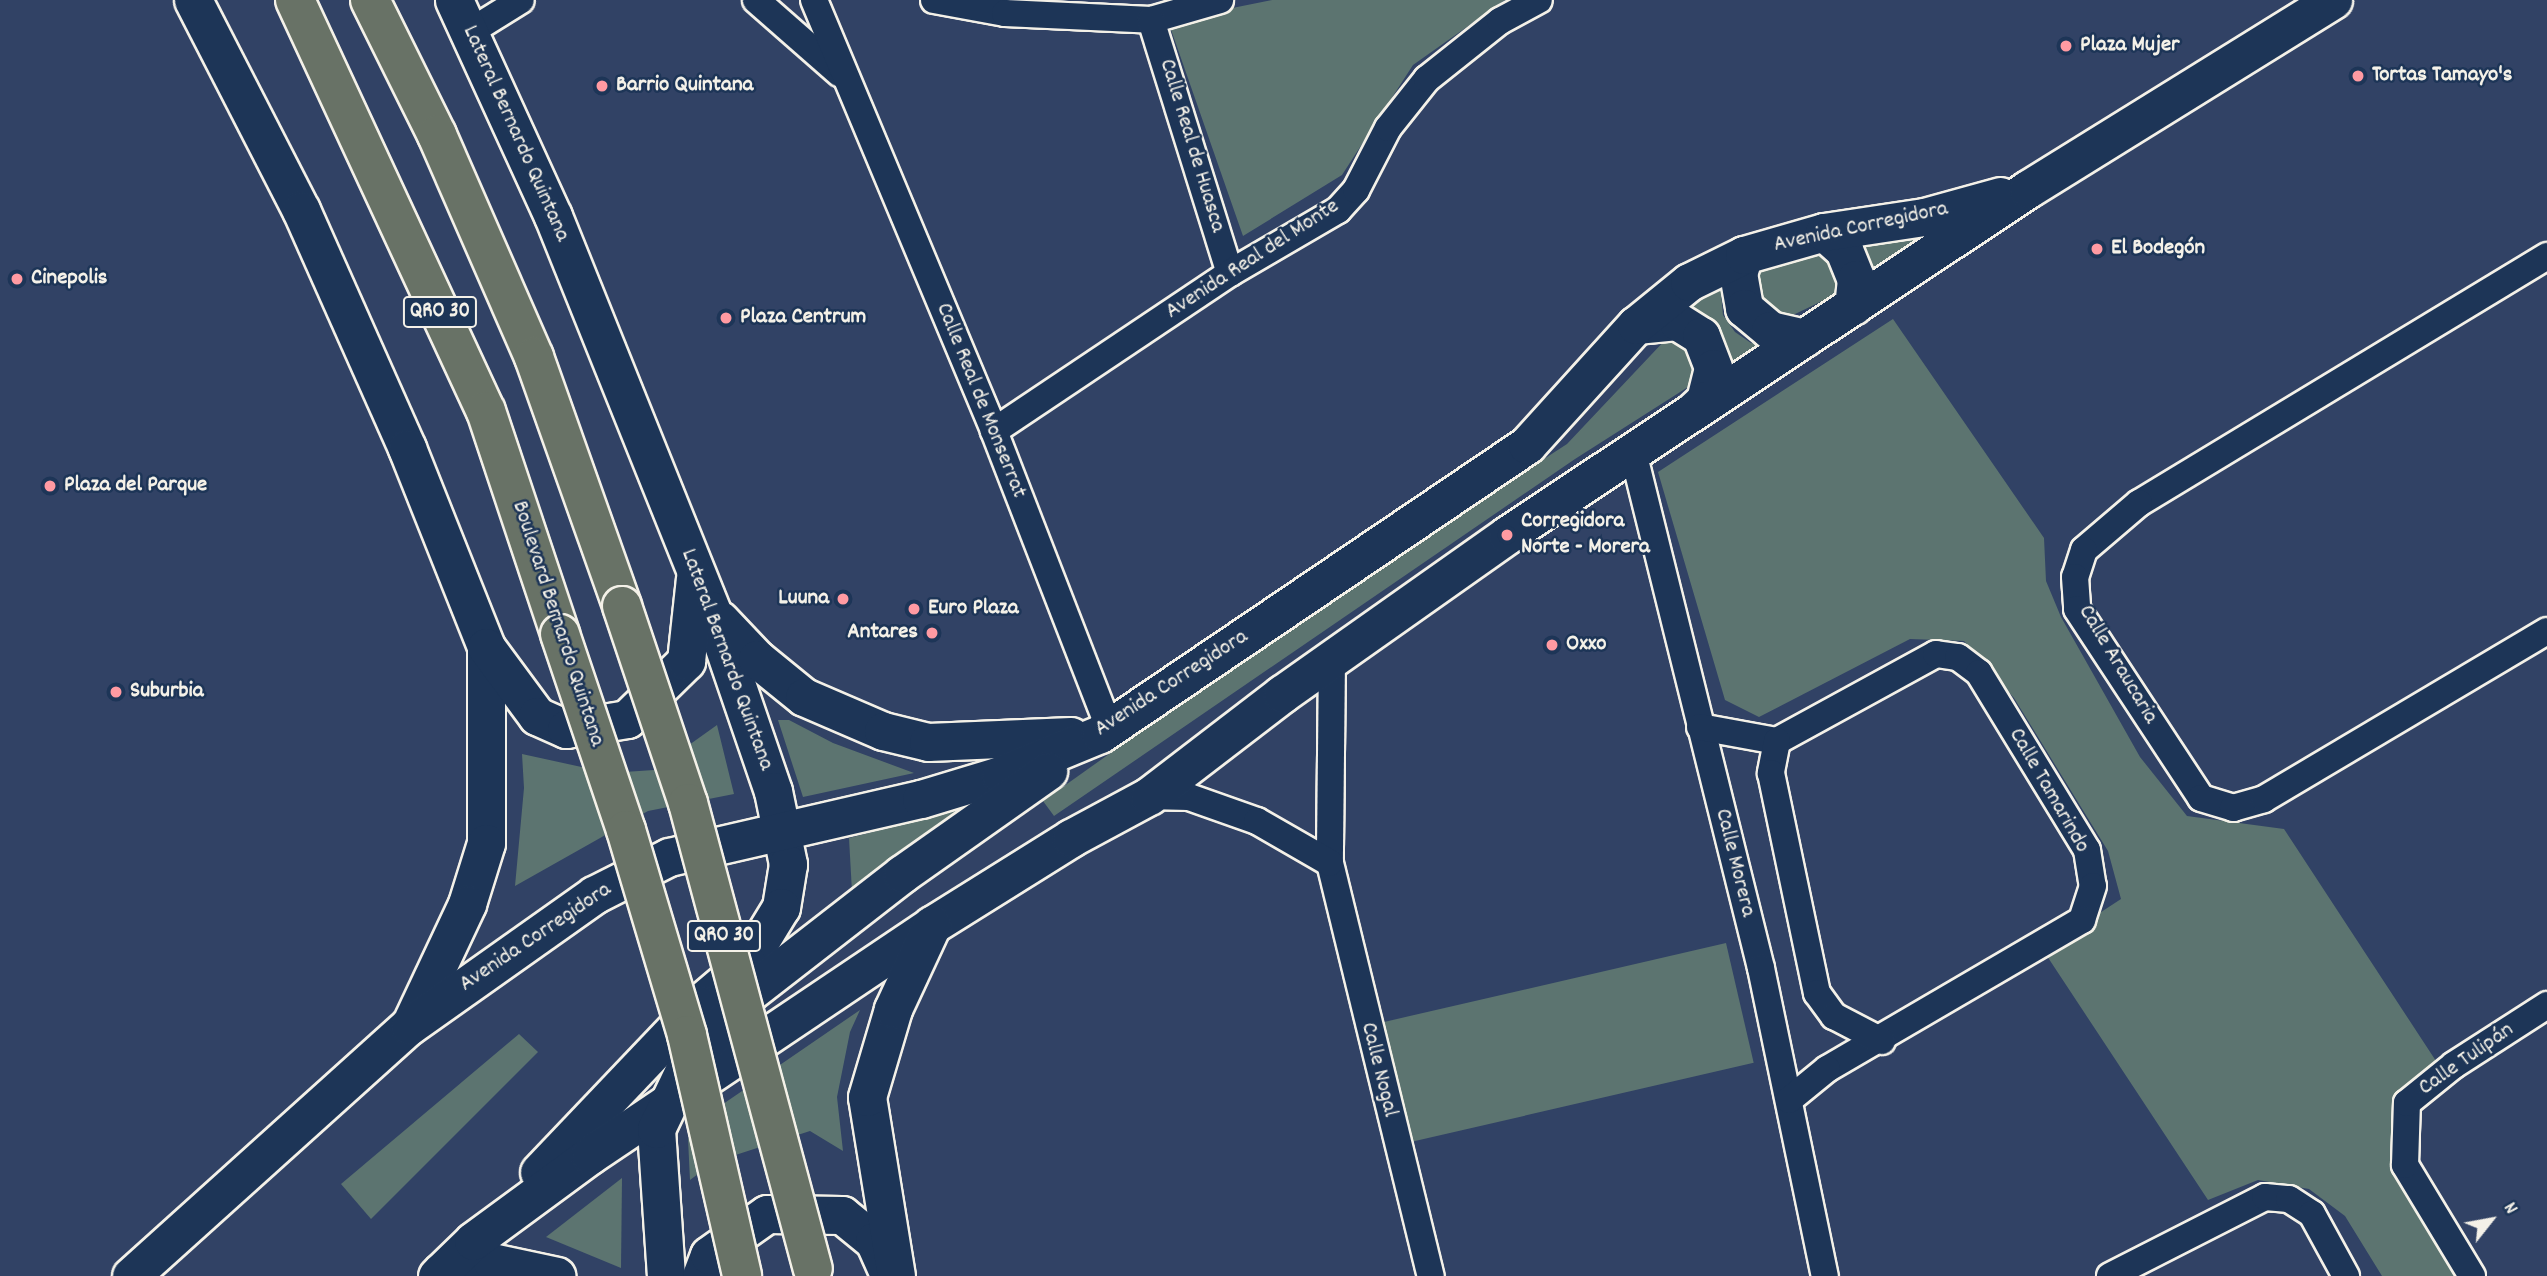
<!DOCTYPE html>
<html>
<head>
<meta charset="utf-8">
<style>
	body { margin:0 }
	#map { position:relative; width:2547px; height:1276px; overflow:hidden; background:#314265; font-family:Dekko,sans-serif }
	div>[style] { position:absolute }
	.green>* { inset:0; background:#5c7470; transform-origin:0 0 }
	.roads { filter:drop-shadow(2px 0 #f4f1e8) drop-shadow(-2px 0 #f4f1e8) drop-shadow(0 2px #f4f1e8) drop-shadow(0 -2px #f4f1e8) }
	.street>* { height:26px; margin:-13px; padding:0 13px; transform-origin:13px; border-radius:13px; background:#1d3557 }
	.secondary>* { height:37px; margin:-18.5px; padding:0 18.5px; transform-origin:18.5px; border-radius:18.5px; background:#1d3557 }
	.primary>* { height:38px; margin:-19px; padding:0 19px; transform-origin:19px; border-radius:19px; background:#687266 }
	.bridges { filter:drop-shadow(2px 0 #f4f1e8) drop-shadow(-2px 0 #f4f1e8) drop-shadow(0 2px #f4f1e8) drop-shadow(0 -2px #f4f1e8) }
	.primary-bridge>* { height:38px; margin:-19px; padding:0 19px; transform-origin:19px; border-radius:19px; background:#687266 }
	.dots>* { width:19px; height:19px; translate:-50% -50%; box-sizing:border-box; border:4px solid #1d3557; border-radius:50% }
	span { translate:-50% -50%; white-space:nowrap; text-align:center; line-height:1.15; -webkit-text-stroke:5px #1d3557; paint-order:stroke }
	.shield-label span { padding:2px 5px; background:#1d3557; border:2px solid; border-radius:5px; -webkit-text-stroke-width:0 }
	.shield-label { font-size:21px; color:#f4f1e8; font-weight:700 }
	.poi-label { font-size:23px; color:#f4f1e8; font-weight:700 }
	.left { translate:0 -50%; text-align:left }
	.right { translate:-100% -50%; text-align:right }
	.street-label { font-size:23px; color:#f4f1e8 }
	.north { position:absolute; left:2456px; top:1185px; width:70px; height:70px; -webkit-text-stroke:5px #1d3557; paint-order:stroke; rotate:59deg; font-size:19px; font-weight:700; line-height:28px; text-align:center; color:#f4f1e8 }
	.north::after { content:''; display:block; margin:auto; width:24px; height:32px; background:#f4f1e8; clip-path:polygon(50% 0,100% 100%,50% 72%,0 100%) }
</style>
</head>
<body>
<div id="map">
	<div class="green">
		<div style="clip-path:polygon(1272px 0,1505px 0,1413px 65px,1342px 175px,1243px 236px,1168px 21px)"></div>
		<div style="clip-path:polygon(1976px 210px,1868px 279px,1793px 315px,1767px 317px,1751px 276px,1768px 262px)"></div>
		<div style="clip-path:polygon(1720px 281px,1723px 315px,1735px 332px,1751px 343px,1773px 345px,1720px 383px,1680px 308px)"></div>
		<div style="clip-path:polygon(1893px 319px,2044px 538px,2046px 581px,2061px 617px,2140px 757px,2187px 816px,2284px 829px,2436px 1061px,2416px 1094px,2403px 1156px,2477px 1276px,2382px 1276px,2345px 1216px,2309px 1189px,2258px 1180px,2208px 1200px,2043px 950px,2121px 899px,2108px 851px,2014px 698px,1964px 641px,1910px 639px,1759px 717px,1725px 700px,1658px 472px)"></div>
		<div style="clip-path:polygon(1675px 337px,1696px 357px,1688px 387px,1575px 459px,1054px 816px,1043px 801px,1313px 609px,1567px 444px,1667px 338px)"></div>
		<div style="clip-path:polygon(778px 720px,789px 720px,833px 743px,914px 773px,803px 797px)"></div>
		<div style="clip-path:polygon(717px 725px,734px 794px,648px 811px,515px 886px,524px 788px,522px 754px,609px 773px,654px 770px)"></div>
		<div style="clip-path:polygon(965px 808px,852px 892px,849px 838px)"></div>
		<div style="left:1726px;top:943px;width:123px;height:352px;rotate:77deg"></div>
		<div style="clip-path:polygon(860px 1010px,850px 1032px,837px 1097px,843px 1151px,810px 1131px,714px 1162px,690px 1180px,688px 1139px,707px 1115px)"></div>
		<div style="clip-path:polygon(519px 1034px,538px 1052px,371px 1219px,341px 1184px)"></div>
		<div style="clip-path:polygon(622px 1178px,621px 1268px,546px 1237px)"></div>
	</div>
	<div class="roads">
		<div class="street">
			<div style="left:756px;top:0;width:111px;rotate:41.3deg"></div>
			<div style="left:814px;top:0;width:467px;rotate:67.3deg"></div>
			<div style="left:994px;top:431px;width:318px;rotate:68.8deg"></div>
			<div style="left:934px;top:0;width:72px;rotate:10.4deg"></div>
			<div style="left:1005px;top:13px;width:146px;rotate:2.7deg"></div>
			<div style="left:1151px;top:20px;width:72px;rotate:-16.2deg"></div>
			<div style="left:1151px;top:20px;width:265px;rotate:72.7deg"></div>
			<div style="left:468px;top:33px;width:62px;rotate:-31.9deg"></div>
			<div style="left:2547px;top:256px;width:477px;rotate:148.8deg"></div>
			<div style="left:2139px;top:503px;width:72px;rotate:139.5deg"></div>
			<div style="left:2084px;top:550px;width:28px;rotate:108deg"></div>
			<div style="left:2075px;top:577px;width:32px;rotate:86deg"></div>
			<div style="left:2077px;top:609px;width:226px;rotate:56.7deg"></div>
			<div style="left:2201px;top:798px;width:34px;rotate:17deg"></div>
			<div style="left:2233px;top:808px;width:32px;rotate:-16deg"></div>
			<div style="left:2264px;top:799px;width:329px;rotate:-30.7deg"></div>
			<div style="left:994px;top:431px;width:284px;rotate:-33.8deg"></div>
			<div style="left:1230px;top:273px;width:125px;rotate:-30.3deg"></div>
			<div style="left:1338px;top:210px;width:27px;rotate:-48deg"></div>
			<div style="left:1356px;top:190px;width:70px;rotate:-62.7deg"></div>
			<div style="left:1388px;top:128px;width:63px;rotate:-51.5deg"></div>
			<div style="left:1427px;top:79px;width:93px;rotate:-38.5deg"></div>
			<div style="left:1500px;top:21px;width:44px;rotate:-28.3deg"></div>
			<div style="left:1633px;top:452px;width:532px;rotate:76.07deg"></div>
			<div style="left:1761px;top:968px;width:315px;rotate:78.3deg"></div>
			<div style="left:1332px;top:658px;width:205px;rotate:90.6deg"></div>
			<div style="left:1330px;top:863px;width:425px;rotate:76.3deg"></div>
			<div style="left:1700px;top:727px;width:78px;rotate:10.3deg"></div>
			<div style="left:1777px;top:741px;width:181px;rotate:-28.7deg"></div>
			<div style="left:1936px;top:654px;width:22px;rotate:8deg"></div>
			<div style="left:1958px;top:657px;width:26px;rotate:37deg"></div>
			<div style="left:1979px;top:673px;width:207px;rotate:58.6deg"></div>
			<div style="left:2087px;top:850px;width:36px;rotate:81deg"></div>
			<div style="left:2093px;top:886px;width:36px;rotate:108deg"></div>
			<div style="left:2082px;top:920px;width:295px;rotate:149.7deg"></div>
			<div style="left:1827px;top:1069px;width:49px;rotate:140.8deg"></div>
			<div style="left:1777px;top:741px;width:33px;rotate:101deg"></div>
			<div style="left:1771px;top:773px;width:225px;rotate:78.2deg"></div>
			<div style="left:1817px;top:993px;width:29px;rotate:54deg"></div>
			<div style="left:1834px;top:1016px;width:54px;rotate:27.5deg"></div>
			<div style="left:1149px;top:796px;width:40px;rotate:1.4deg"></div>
			<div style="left:1189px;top:797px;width:72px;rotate:19.4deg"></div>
			<div style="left:1257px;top:821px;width:84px;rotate:29.9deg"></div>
			<div style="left:2110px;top:1276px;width:174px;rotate:-27deg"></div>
			<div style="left:2265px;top:1197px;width:24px;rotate:5deg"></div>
			<div style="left:2289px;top:1199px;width:27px;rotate:33deg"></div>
			<div style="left:2312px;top:1214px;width:71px;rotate:61.3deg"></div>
			<div style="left:2472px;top:1276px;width:130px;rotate:-121.1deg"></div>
			<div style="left:2405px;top:1165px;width:62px;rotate:-88.2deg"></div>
			<div style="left:2407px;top:1103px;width:60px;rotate:-39deg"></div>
			<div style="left:2454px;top:1065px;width:111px;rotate:-32.8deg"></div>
		</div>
		<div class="secondary">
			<div style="left:193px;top:0;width:236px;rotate:62.8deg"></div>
			<div style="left:301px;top:210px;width:261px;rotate:66deg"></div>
			<div style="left:407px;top:448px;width:214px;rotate:68.3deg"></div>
			<div style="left:486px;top:647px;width:196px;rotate:90deg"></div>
			<div style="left:486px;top:843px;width:64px;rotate:107.3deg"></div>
			<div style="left:467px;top:904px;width:127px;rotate:115.2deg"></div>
			<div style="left:454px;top:0;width:238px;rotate:65.4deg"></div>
			<div style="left:553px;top:216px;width:424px;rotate:68.1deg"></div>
			<div style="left:711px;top:610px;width:191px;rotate:71.1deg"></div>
			<div style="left:773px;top:791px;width:75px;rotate:78.4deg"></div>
			<div style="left:788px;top:864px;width:44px;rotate:99.2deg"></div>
			<div style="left:781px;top:907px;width:66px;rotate:121.3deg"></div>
			<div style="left:747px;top:963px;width:63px;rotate:139.5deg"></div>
			<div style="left:699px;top:1004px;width:232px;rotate:133.6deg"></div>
			<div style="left:1824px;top:232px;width:27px;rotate:42deg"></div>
			<div style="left:1844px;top:250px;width:31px;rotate:68deg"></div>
			<div style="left:1856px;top:279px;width:27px;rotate:96deg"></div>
			<div style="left:1744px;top:255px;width:19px;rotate:108deg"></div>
			<div style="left:1738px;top:273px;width:36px;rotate:80deg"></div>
			<div style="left:1744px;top:308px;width:34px;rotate:40deg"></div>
			<div style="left:1770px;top:330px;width:35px;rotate:13deg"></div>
			<div style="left:1636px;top:325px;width:41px;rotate:-5.6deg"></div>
			<div style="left:1677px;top:321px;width:28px;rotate:32deg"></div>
			<div style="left:1701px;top:336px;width:34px;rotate:69deg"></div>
			<div style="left:1713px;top:368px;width:33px;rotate:104deg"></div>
			<div style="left:1705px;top:400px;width:16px;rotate:137deg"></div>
			<div style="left:720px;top:620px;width:54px;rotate:46.5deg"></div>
			<div style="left:757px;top:659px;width:60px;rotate:39deg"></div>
			<div style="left:804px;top:697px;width:86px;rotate:23.3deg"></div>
			<div style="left:883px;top:731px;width:46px;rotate:13.7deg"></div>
			<div style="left:928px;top:742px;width:143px;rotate:-2.4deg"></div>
			<div style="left:486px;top:647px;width:86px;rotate:53.5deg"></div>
			<div style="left:537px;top:716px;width:32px;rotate:24deg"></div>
			<div style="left:566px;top:729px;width:62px;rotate:-9.3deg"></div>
			<div style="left:627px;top:719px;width:83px;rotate:-44.5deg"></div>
			<div style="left:686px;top:661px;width:83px;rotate:-83.8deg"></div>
			<div style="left:441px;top:1272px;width:52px;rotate:-11.1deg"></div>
			<div style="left:492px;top:1262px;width:66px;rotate:12.2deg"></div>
			<div style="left:131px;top:1276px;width:374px;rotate:-42deg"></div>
			<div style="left:409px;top:1026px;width:227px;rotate:-35.3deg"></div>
			<div style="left:594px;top:895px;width:84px;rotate:-26.9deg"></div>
			<div style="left:669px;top:857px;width:259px;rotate:-13deg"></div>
			<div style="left:921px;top:799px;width:83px;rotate:-16.9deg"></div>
			<div style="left:1000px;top:775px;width:108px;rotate:-22.3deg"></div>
			<div style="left:1100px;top:734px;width:516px;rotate:-34.09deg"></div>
			<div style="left:1527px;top:445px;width:162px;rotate:-47.8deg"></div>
			<div style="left:1636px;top:325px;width:68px;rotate:-39.1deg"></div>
			<div style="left:1689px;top:282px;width:61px;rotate:-26.1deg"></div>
			<div style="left:1744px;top:255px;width:83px;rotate:-16deg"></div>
			<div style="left:1824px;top:232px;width:101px;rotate:-8.5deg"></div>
			<div style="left:1924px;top:217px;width:79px;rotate:-15.4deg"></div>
			<div style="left:437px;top:1276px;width:50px;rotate:-44.2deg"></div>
			<div style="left:473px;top:1241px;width:145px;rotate:-36.3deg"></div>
			<div style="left:590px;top:1155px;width:412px;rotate:-33.9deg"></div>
			<div style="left:932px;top:925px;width:164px;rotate:-32deg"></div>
			<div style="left:1071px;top:838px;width:89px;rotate:-28.3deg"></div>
			<div style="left:1149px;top:796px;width:168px;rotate:-37.5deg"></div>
			<div style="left:1282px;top:694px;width:276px;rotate:-35.2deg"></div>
			<div style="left:1507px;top:535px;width:625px;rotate:-33.59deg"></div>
			<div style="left:2028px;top:189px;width:359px;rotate:-31.8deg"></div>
			<div style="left:666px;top:1276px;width:147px;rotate:-93.9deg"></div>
			<div style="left:656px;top:1129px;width:72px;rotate:-64.5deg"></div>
			<div style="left:687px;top:1064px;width:96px;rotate:-48.8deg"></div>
			<div style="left:750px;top:992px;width:192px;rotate:-37.8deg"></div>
			<div style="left:902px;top:874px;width:179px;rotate:-35.2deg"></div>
			<div style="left:701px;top:1276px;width:22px;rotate:-69deg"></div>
			<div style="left:709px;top:1255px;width:71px;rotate:-35.3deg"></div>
			<div style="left:767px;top:1214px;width:75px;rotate:0.8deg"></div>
			<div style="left:842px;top:1215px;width:41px;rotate:39.1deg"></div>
			<div style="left:874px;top:1241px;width:34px;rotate:66deg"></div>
			<div style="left:896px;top:1276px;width:181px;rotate:-99.2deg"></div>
			<div style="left:867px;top:1097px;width:92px;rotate:-73.5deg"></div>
			<div style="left:893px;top:1009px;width:93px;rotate:-65.1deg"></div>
		</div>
		<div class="primary">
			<div style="left:295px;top:0;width:453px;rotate:65.1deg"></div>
			<div style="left:486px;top:411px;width:235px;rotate:71.6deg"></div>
			<div style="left:370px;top:0;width:151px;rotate:63.6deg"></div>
			<div style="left:437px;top:135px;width:242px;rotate:66.4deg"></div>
			<div style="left:534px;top:357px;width:264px;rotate:70.5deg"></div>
		</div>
	</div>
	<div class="bridges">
		<div class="primary-bridge">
			<div style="left:622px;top:606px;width:208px;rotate:71.5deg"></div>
			<div style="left:688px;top:803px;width:482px;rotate:75deg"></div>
			<div style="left:560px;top:634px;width:207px;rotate:71.4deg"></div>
			<div style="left:626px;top:830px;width:214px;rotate:73.4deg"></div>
			<div style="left:687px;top:1035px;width:247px;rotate:77.1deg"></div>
		</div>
	</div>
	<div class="dots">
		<div style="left:2066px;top:46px;background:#ff9aa2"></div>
		<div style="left:2358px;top:76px;background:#ff9aa2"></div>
		<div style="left:602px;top:86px;background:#ff9aa2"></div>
		<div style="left:2097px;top:249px;background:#ff9aa2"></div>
		<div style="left:17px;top:279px;background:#ff9aa2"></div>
		<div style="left:726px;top:318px;background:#ff9aa2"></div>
		<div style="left:50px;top:486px;background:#ff9aa2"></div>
		<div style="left:1507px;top:535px;background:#ff9aa2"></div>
		<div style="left:843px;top:599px;background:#ff9aa2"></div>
		<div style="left:914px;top:609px;background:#ff9aa2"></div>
		<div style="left:932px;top:633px;background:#ff9aa2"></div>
		<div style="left:1552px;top:645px;background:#ff9aa2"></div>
		<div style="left:116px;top:692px;background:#ff9aa2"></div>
	</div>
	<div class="shield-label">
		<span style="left:440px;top:312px">QRO 30</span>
		<span style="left:724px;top:936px">QRO 30</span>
	</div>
	<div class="poi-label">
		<span class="left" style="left:2080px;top:46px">Plaza Mujer</span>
		<span class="left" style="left:2372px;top:76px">Tortas Tamayo's</span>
		<span class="left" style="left:616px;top:86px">Barrio Quintana</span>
		<span class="left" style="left:2111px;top:249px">El Bodegón</span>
		<span class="left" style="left:31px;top:279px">Cinepolis</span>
		<span class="left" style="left:740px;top:318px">Plaza Centrum</span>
		<span class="left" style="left:64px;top:486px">Plaza del Parque</span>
		<span class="left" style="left:1521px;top:535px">Corregidora<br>Norte - Morera</span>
		<span class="right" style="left:829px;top:599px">Luuna</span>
		<span class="left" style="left:928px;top:609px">Euro Plaza</span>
		<span class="right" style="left:918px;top:633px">Antares</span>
		<span class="left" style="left:1566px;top:645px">Oxxo</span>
		<span class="left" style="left:130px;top:692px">Suburbia</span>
	</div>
	<div class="street-label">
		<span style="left:515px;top:134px;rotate:66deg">Lateral Bernardo Quintana</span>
		<span style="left:1191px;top:146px;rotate:73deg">Calle Real de Huasca</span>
		<span style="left:1861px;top:228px;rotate:-12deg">Avenida Corregidora</span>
		<span style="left:1253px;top:260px;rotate:-33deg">Avenida Real del Monte</span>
		<span style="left:980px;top:401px;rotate:68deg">Calle Real de Monserrat</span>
		<span style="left:557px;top:624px;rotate:72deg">Boulevard Bernardo Quintana</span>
		<span style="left:726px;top:660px;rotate:70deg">Lateral Bernardo Quintana</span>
		<span style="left:2117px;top:665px;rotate:59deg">Calle Araucaria</span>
		<span style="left:1172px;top:684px;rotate:-33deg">Avenida Corregidora</span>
		<span style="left:2048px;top:791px;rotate:60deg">Calle Tamarindo</span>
		<span style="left:1734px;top:863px;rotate:76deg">Calle Morera</span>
		<span style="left:536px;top:938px;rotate:-34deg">Avenida Corregidora</span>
		<span style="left:2467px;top:1060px;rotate:-35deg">Calle Tulipán</span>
		<span style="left:1378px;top:1070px;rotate:76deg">Calle Nogal</span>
	</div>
	<div class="north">N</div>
</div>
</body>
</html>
